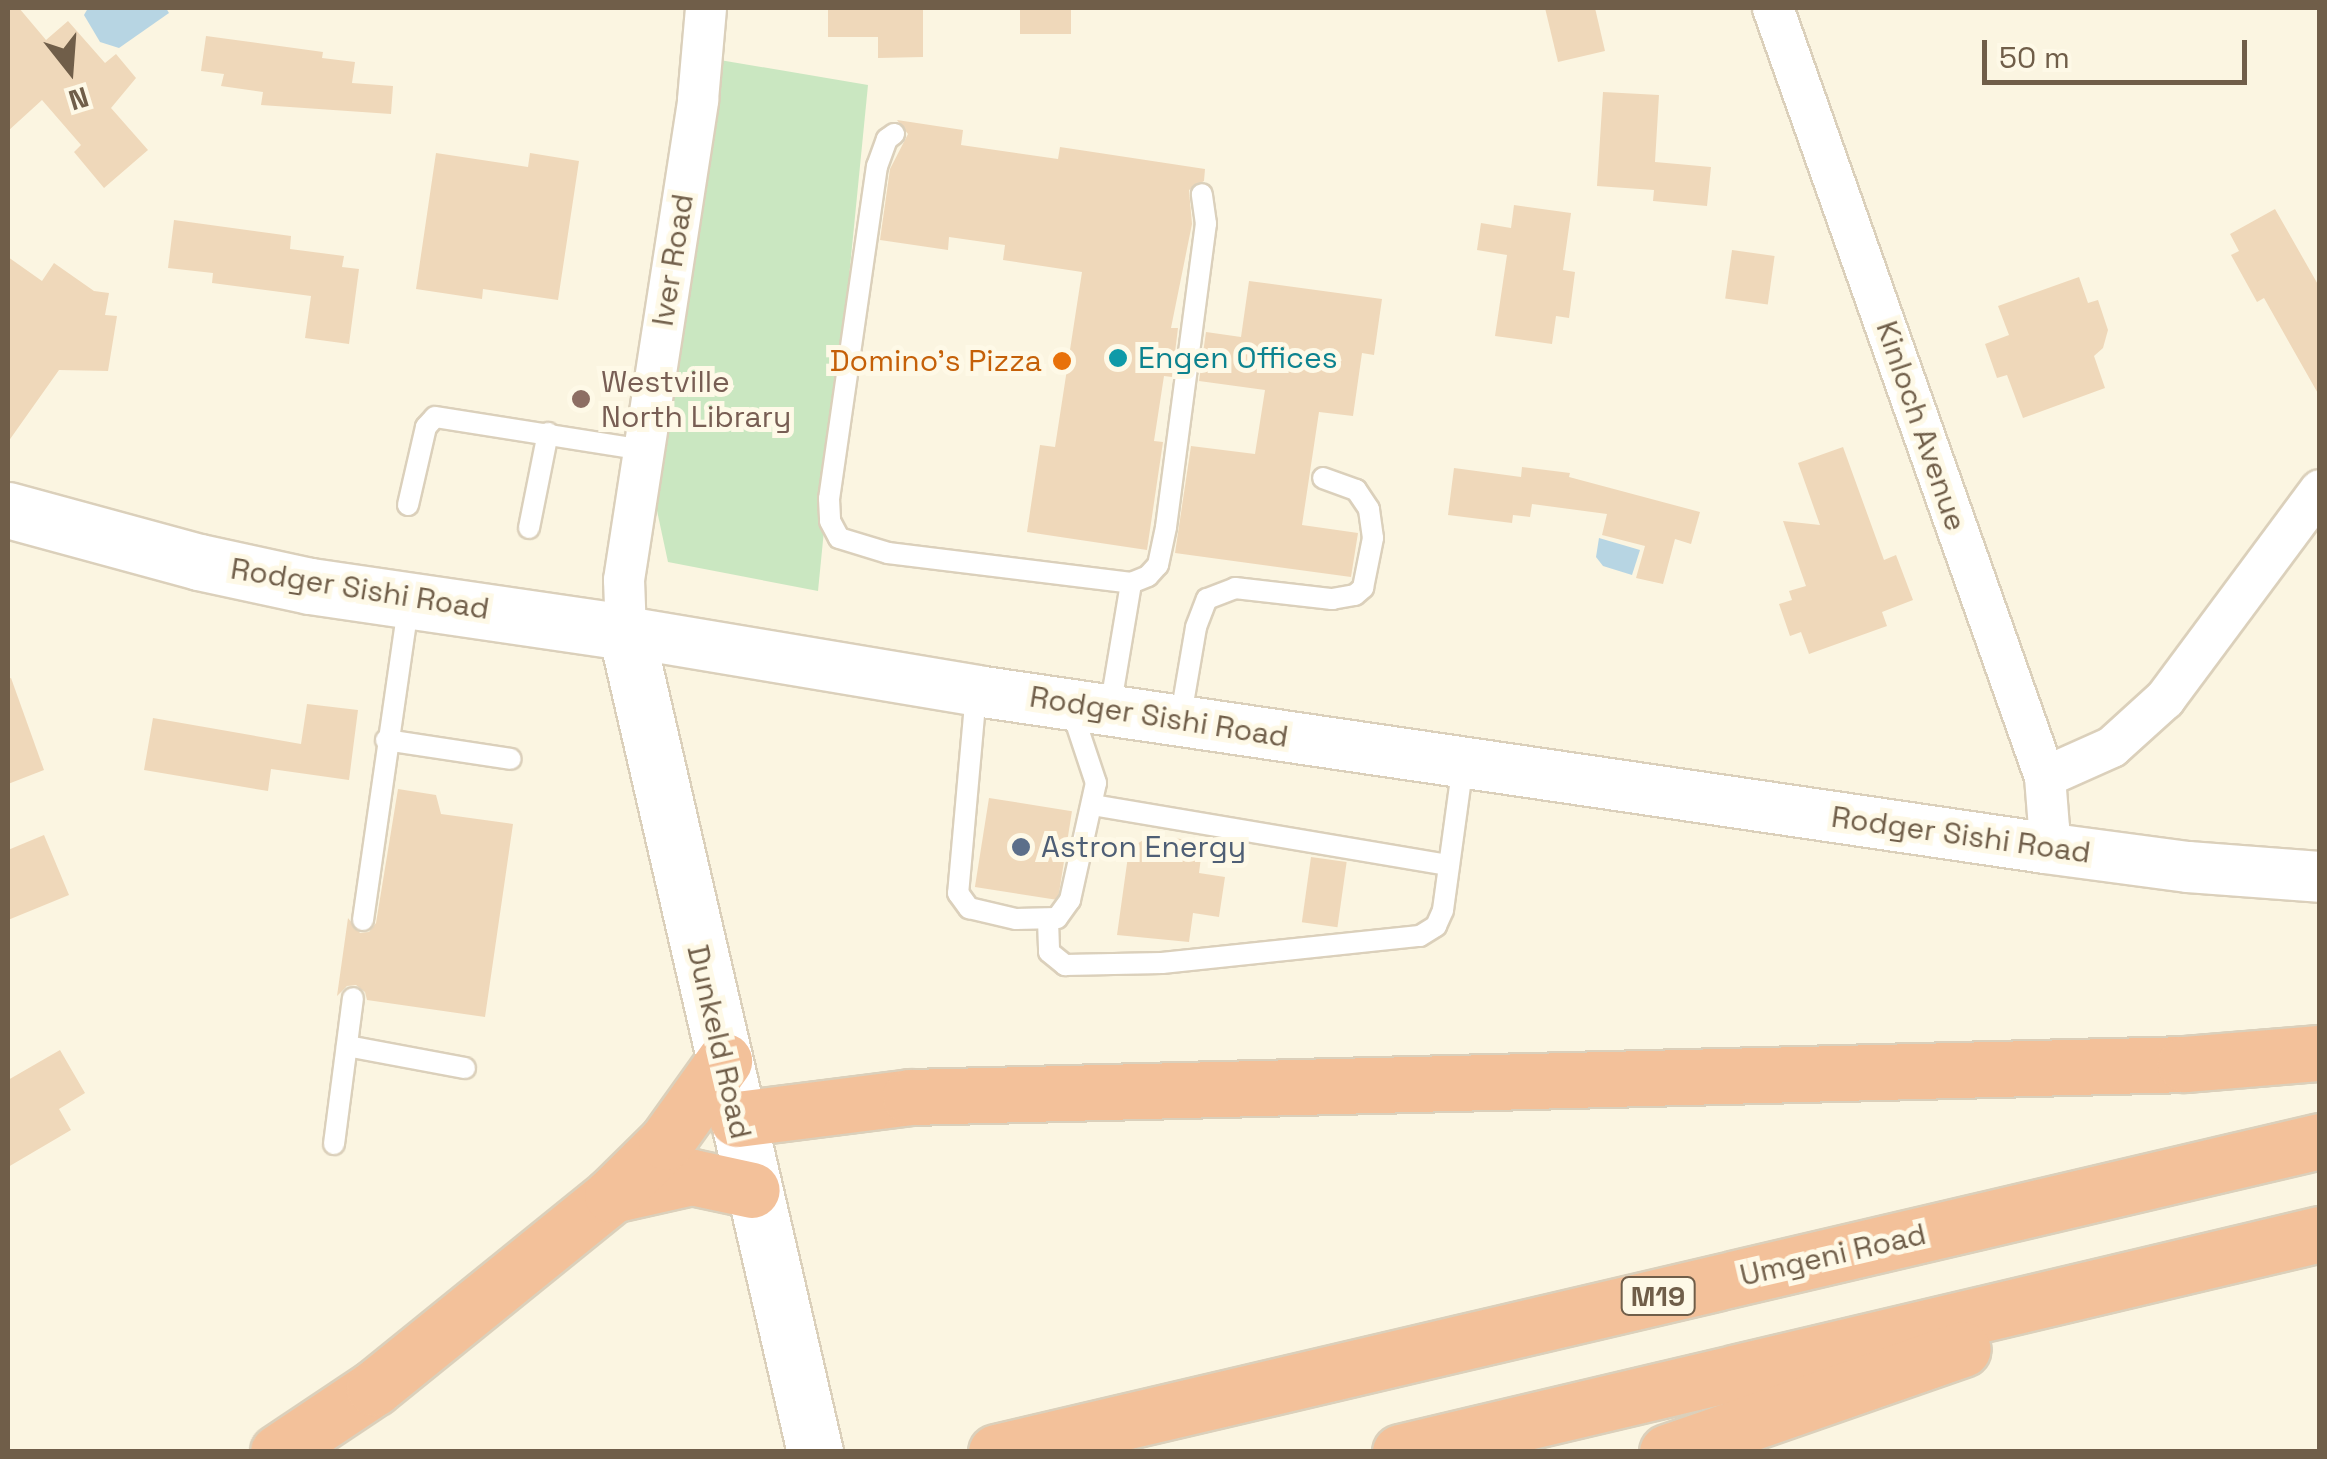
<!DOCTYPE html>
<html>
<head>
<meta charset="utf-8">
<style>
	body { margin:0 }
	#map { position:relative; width:2327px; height:1459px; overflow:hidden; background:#fbf5e1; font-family:"Space Grotesk",sans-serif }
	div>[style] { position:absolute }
	.green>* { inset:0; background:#cae7c1 }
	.water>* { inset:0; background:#b7d5e3 }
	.building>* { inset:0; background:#efd8ba; transform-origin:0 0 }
	.roads { filter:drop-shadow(2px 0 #dbd0bb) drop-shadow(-2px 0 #dbd0bb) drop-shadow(0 2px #dbd0bb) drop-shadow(0 -2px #dbd0bb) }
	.service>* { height:20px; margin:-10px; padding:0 10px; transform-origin:10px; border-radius:10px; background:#fff }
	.minor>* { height:40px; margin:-20px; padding:0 20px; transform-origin:20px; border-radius:20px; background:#fff }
	.tertiary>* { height:50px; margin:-25px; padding:0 25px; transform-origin:25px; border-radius:25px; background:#fff }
	.secondary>* { height:55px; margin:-27.5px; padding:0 27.5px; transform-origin:27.5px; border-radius:27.5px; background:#fff }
	.motorway>* { height:55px; margin:-27.5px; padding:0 27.5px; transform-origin:27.5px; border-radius:27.5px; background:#f3c19a }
	.dots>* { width:28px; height:28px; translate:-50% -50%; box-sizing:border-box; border:5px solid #fef9e7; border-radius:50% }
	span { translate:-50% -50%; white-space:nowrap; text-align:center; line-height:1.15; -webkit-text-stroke:10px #fef9e7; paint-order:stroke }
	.shield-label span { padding:2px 8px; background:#fef9e7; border:2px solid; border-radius:8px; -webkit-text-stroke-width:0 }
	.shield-label { font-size:28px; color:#705e49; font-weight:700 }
	.street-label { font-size:30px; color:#705e49 }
	.culture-label { font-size:30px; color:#0d838f }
	.left { translate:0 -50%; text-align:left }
	.food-label { font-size:30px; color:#c56008 }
	.right { translate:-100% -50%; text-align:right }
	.education-label { font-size:30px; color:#785e54 }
	.service-label { font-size:30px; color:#4e5e75 }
	.frame { position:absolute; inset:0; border:10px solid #705e49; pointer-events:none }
	.north { position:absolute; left:20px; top:20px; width:100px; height:100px; -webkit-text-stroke:8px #fef9e7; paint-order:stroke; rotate:163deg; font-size:28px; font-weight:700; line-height:40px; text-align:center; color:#705e49 }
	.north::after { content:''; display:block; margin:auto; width:35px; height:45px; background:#705e49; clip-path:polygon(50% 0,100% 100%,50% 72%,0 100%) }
	.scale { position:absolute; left:1982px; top:40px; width:265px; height:45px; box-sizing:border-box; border:5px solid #705e49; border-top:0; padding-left:12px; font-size:30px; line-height:35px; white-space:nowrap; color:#705e49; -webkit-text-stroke:8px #fef9e7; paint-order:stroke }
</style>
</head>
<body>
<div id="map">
	<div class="green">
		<div style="clip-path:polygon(702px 57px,868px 85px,818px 591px,668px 562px,644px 450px)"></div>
	</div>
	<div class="water">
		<div style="clip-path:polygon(88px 8px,166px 8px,169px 13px,119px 48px,100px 42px,84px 15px)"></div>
		<div style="clip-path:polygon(1599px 538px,1640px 550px,1632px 575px,1603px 566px,1596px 557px)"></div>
	</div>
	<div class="building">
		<div style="clip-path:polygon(8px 8px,19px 8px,46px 40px,68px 21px,105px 63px,116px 54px,136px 78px,111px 108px,148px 150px,104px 188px,74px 152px,81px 145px,42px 100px,8px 131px)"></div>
		<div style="clip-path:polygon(828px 8px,923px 8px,923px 57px,878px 58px,878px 37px,828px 37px)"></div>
		<div style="left:1020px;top:8px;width:51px;height:26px"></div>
		<div style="clip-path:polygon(1545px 8px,1595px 8px,1605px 51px,1558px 62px)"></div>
		<div style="clip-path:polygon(206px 36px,323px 52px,322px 58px,355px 62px,352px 83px,393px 86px,391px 114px,261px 105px,263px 92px,221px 86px,224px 74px,201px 71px)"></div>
		<div style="clip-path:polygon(1603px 92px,1659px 95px,1655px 162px,1711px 167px,1707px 206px,1653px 201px,1654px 190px,1597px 186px)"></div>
		<div style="clip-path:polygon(897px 120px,963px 130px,961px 145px,1058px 159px,1060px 147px,1205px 169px,1204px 181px,1189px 190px,1192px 224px,1171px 328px,1178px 328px,1172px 377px,1164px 376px,1154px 441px,1163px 442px,1147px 550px,1027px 532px,1040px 445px,1055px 447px,1082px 272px,1003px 260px,1005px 245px,949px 237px,948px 250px,880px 240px,890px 169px,908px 134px)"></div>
		<div style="clip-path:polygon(436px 153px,528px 167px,530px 153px,579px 161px,558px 300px,483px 289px,482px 299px,416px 289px)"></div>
		<div style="clip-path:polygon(1514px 205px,1571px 213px,1563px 270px,1575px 272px,1569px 318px,1556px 316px,1552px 344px,1495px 336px,1507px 255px,1477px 250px,1481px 223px,1511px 228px)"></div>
		<div style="clip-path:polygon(2275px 209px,2320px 288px,2320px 397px,2264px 298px,2257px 302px,2231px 255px,2239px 251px,2230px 234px)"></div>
		<div style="clip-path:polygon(174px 220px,291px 236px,290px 249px,344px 256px,342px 267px,359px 269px,349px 344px,305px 338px,311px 296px,212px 283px,213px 273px,168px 268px)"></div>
		<div style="left:1732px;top:250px;width:43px;height:49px;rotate:8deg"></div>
		<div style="clip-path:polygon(8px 257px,42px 281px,54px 263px,94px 291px,109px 293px,105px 315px,117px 316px,108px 371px,59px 370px,8px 442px)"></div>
		<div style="clip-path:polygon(2079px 277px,2088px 303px,2098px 300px,2108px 330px,2103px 348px,2094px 356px,2105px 388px,2023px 418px,2007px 375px,1997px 378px,1985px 344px,2009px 335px,1998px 306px)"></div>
		<div style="clip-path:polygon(1249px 281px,1382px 299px,1374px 355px,1362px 353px,1353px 416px,1319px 412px,1302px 525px,1358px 533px,1351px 577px,1175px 553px,1191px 446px,1255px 454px,1265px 390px,1199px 381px,1206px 332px,1241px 337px)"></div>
		<div style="clip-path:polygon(1843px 447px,1884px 560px,1896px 555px,1913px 600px,1882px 612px,1887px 626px,1809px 654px,1801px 632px,1790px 636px,1779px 604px,1792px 600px,1789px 591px,1806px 586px,1783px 521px,1820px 525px,1798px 463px)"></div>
		<div style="clip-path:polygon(1522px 467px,1570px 473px,1569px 477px,1700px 512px,1691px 544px,1675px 539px,1663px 584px,1636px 578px,1645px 546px,1602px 535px,1607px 514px,1532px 504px,1530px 517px,1513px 515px,1512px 523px,1448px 515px,1454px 468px,1521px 477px)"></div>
		<div style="clip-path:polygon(11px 678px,44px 770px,8px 784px,8px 679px)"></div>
		<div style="clip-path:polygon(307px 704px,358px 710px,349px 780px,271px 769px,268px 791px,144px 770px,153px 718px,301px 744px)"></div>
		<div style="clip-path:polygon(398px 789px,436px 795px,441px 814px,513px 824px,485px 1017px,367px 1000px,365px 992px,356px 985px,347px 986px,337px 996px,348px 918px,360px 933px,369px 932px,376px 923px)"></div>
		<div style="left:989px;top:798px;width:84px;height:90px;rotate:9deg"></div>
		<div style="clip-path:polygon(44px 835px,69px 895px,8px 920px,8px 850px)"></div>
		<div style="clip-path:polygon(1151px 835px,1203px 842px,1199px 873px,1225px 877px,1219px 917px,1193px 913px,1189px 942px,1117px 935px,1129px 849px)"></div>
		<div style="left:1311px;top:857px;width:36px;height:66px;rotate:8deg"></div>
		<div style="clip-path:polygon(60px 1050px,85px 1093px,59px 1109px,71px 1130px,8px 1167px,8px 1080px)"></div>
	</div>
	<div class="roads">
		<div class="service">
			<div style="left:894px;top:134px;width:9px;rotate:144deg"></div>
			<div style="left:887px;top:139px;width:29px;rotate:110deg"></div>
			<div style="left:877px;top:166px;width:336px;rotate:98.2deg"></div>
			<div style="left:829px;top:499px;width:22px;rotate:87deg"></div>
			<div style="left:830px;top:521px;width:19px;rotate:62deg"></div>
			<div style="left:839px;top:538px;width:51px;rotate:17deg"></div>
			<div style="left:888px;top:553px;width:245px;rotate:7deg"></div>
			<div style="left:1131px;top:583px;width:18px;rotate:-22deg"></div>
			<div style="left:1148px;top:576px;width:15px;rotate:-48deg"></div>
			<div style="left:1158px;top:565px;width:39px;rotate:-78deg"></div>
			<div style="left:1166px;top:527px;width:306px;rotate:-82.5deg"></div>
			<div style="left:1206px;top:224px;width:30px;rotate:-98deg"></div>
			<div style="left:408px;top:505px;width:80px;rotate:-77deg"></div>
			<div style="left:426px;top:427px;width:13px;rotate:-48deg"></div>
			<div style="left:435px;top:417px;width:212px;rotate:9deg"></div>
			<div style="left:529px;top:528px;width:97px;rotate:-78.7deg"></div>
			<div style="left:976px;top:693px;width:201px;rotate:95.1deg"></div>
			<div style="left:958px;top:893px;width:19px;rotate:54deg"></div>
			<div style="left:969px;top:908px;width:48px;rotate:13.2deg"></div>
			<div style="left:1016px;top:919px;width:41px;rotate:-1.4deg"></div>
			<div style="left:1057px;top:918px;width:22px;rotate:-54deg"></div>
			<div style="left:1070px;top:900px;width:120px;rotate:-77.5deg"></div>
			<div style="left:1096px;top:783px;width:79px;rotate:-108.4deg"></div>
			<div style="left:1110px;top:709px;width:128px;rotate:-80.5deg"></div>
			<div style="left:1180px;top:721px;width:95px;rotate:-80.3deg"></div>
			<div style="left:1196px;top:627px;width:30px;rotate:-69deg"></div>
			<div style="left:1207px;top:599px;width:30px;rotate:-21deg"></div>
			<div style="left:1235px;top:588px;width:98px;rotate:6.5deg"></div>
			<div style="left:1332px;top:599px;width:23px;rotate:-10deg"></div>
			<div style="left:1355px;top:595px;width:11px;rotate:-41deg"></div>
			<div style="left:1363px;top:588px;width:51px;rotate:-78.7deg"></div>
			<div style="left:1373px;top:538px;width:29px;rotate:-98deg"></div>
			<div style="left:1369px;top:509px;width:23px;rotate:-124deg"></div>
			<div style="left:1356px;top:490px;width:35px;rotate:-160deg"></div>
			<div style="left:386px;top:740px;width:126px;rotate:8.6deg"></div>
			<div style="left:1093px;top:805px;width:361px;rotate:9.6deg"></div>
			<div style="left:363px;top:920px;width:322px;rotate:-81.8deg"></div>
			<div style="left:1048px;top:920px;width:32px;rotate:88deg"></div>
			<div style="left:1049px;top:952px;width:21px;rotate:39deg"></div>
			<div style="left:1065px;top:965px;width:97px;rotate:-1.2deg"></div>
			<div style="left:1162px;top:963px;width:259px;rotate:-6deg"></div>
			<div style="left:1420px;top:936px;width:19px;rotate:-32deg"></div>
			<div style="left:1436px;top:926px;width:17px;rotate:-66deg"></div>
			<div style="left:1443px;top:910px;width:147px;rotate:-82.2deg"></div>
			<div style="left:347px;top:1046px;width:120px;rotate:10.6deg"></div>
			<div style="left:334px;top:1144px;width:147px;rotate:-82.6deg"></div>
		</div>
		<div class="minor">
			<div style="left:1773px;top:8px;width:816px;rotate:70.52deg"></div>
			<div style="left:2045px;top:777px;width:51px;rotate:85.5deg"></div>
			<div style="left:2049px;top:828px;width:20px;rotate:101deg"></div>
			<div style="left:626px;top:632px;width:52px;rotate:-92.2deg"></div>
			<div style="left:624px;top:580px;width:486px;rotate:-81.2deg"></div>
			<div style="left:698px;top:100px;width:92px;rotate:-85deg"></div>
			<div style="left:2045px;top:777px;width:73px;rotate:-24.1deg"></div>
			<div style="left:2112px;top:747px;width:72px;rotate:-42.2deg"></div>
			<div style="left:2165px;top:699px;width:260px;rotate:-53.4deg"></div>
		</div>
		<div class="tertiary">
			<div style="left:626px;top:632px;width:356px;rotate:9.5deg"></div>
			<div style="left:977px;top:691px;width:1079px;rotate:8.36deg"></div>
			<div style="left:2045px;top:848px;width:144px;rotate:7.6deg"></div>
			<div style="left:2188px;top:867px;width:132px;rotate:4.3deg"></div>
		</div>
		<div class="secondary">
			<div style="left:8px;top:510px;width:198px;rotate:15.2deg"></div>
			<div style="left:199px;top:562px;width:114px;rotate:12.2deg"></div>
			<div style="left:310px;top:586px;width:319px;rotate:8.3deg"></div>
			<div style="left:626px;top:632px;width:841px;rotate:77.02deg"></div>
		</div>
		<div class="motorway">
			<div style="left:737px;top:1119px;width:174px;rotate:-7.2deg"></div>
			<div style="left:910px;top:1097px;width:1275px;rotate:-1.48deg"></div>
			<div style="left:2185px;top:1064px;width:135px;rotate:-4.7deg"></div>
			<div style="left:612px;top:1195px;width:82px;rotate:-12.7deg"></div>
			<div style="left:692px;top:1177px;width:61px;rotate:12.2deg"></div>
			<div style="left:278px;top:1452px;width:115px;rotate:-33.7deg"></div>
			<div style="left:374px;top:1388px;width:306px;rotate:-39deg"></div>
			<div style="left:612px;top:1195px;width:76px;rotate:-44.5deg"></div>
			<div style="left:666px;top:1142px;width:100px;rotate:-54.4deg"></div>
			<div style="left:996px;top:1452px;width:1360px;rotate:-13.22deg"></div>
			<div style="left:1400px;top:1452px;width:945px;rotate:-13.33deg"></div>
			<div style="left:1667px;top:1452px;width:313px;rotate:-19.2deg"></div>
		</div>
	</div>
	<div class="dots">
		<div style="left:1118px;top:358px;background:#0f9aa8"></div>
		<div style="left:1062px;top:361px;background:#e8710a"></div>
		<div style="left:581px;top:399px;background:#8d6e63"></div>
		<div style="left:1021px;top:847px;background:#5c6f8a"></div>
	</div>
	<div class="shield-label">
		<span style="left:1658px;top:1296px">M19</span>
	</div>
	<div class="street-label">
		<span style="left:673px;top:260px;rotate:-81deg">Iver Road</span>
		<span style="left:1921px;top:426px;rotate:71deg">Kinloch Avenue</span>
		<span style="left:360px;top:589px;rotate:9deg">Rodger Sishi Road</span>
		<span style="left:1159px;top:717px;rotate:9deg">Rodger Sishi Road</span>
		<span style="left:1961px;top:835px;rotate:8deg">Rodger Sishi Road</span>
		<span style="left:719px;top:1042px;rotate:77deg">Dunkeld Road</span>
		<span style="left:1833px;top:1255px;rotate:-13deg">Umgeni Road</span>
	</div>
	<div class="culture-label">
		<span class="left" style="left:1138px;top:358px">Engen Offices</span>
	</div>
	<div class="food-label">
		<span class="right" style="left:1042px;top:361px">Domino's Pizza</span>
	</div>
	<div class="education-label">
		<span class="left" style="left:601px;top:399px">Westville<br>North Library</span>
	</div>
	<div class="service-label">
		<span class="left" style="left:1041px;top:847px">Astron Energy</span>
	</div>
	<div class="frame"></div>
	<div class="north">N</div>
	<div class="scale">50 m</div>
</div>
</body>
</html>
